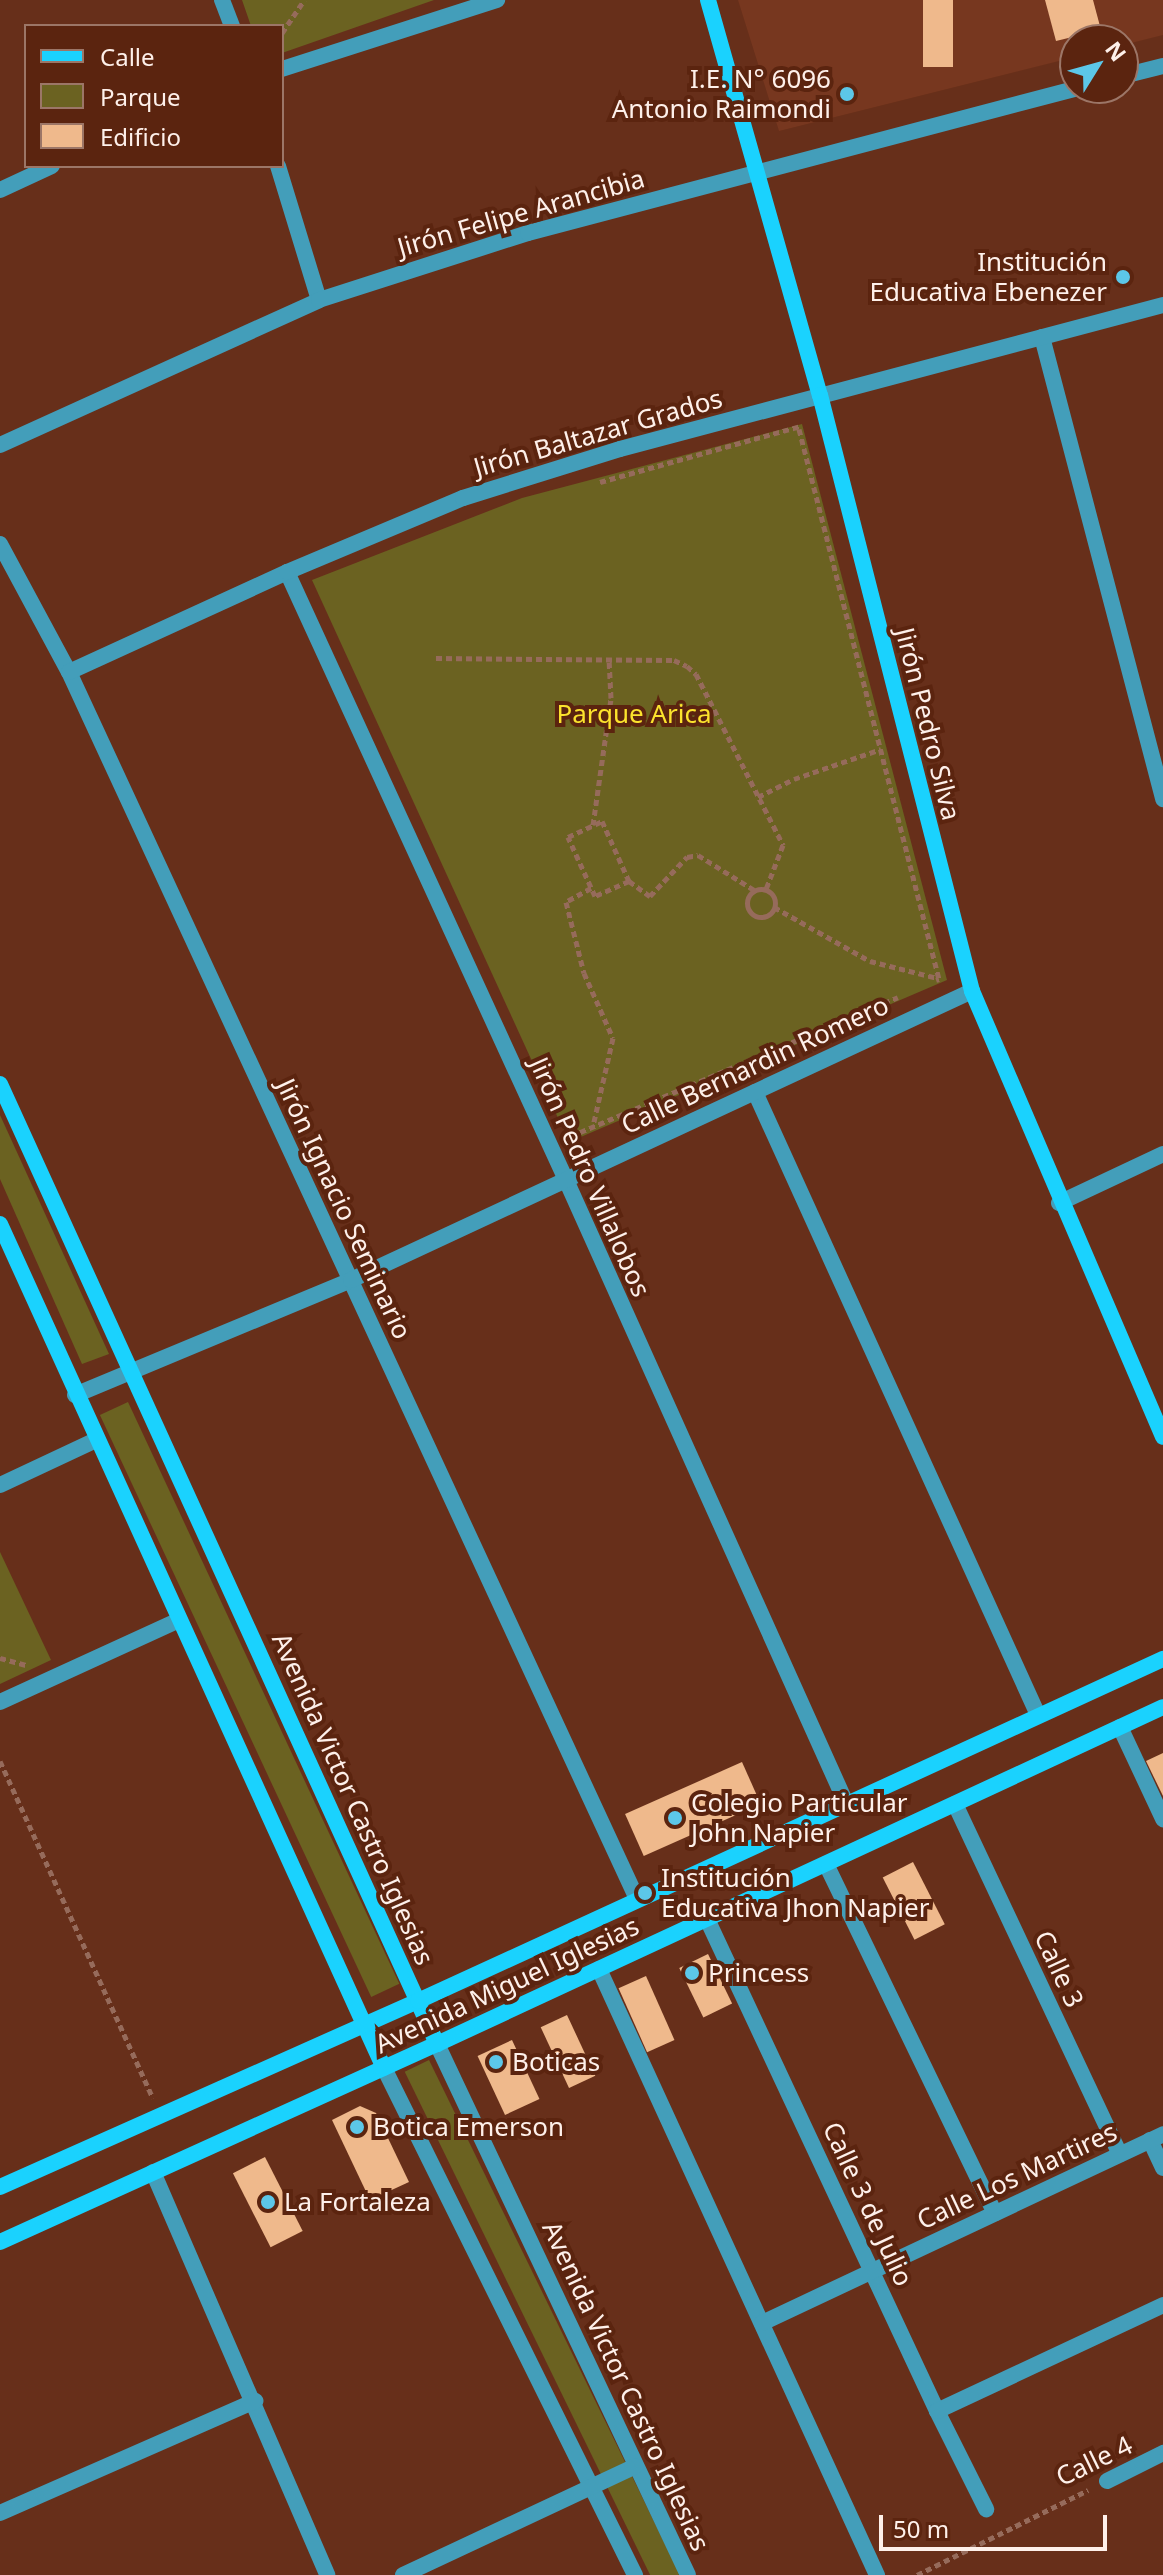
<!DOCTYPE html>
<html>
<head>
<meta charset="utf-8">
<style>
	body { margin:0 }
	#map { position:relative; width:1163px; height:2575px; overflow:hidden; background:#672f1a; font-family:"Noto Sans",sans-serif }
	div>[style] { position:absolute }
	.built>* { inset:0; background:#77371f }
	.green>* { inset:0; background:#6b6221; transform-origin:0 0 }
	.building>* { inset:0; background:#efb98c; transform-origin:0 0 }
	.path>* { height:5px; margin-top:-2.5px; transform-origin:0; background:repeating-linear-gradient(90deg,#966b5b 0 6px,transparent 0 10px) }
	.path>.ring { margin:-2.5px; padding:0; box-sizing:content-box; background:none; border:5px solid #966b5b; border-radius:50% }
	.lane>* { height:16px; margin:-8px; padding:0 8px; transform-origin:8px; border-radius:8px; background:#439eba }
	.street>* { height:16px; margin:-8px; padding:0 8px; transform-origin:8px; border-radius:8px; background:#439eba }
	.secondary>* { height:16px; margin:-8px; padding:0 8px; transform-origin:8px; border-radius:8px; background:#1ad2fe }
	.dots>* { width:22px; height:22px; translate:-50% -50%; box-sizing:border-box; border:4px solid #5b240f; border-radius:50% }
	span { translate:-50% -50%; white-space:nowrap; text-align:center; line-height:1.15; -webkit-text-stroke:8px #5b240f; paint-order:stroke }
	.poi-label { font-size:26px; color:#fef0ea }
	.right { translate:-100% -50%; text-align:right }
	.left { translate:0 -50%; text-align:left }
	.street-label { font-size:26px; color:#fef0ea }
	.park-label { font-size:26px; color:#fce32d }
	.legend { position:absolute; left:24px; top:24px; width:260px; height:144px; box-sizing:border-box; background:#5b240f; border:2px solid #9c7667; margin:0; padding:10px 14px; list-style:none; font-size:24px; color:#fef0ea }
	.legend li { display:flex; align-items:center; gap:16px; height:40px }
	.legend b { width:40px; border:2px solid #9c7667 }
	.north { position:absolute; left:1059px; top:24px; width:80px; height:80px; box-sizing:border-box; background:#5b240f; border:2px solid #9c7667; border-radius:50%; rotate:53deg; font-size:22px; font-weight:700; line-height:32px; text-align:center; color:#fef0ea }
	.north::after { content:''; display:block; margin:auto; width:28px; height:36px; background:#5cc7e8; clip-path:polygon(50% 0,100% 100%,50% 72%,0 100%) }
	.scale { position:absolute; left:879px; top:2515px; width:228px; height:36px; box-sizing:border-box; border:4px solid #fef0ea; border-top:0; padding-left:10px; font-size:24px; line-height:28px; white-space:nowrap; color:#fef0ea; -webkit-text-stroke:6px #5b240f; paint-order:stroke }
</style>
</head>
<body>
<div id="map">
	<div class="built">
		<div style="clip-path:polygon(738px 0,1163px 0,1163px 35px,1123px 45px,1123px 40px,1075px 40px,1075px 57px,779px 131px)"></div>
	</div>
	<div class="green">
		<div style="clip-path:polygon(242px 0,434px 0,282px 53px,282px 26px,251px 26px)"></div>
		<div style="clip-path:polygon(802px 424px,947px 980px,569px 1142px,312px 580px,522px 498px)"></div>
		<div style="clip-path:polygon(0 1115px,109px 1354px,82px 1364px,0 1179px)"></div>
		<div style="left:128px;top:1402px;width:642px;height:31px;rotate:65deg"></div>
		<div style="clip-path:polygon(0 1552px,51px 1660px,0 1684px)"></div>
		<div style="left:429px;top:2060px;width:572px;height:27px;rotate:64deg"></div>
	</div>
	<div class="building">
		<div style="left:923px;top:0;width:30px;height:67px"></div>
		<div style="clip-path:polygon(1045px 0,1093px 0,1101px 30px,1056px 41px)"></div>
		<div style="clip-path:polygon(1163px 1753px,1163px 1796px,1146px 1761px)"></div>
		<div style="left:742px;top:1762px;width:46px;height:128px;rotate:66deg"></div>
		<div style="left:913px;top:1862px;width:70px;height:34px;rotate:63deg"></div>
		<div style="left:708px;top:1954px;width:55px;height:32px;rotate:64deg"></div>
		<div style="left:646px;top:1976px;width:70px;height:30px;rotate:66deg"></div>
		<div style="left:567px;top:2015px;width:67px;height:29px;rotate:65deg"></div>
		<div style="left:512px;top:2040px;width:65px;height:38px;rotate:65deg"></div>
		<div style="clip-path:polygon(360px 2106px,376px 2113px,409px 2182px,370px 2200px,332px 2120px)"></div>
		<div style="left:265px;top:2157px;width:83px;height:36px;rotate:63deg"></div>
	</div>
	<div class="path">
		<div style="left:282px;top:33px;width:40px;rotate:-56deg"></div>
		<div style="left:799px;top:429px;width:568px;rotate:75.72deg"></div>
		<div style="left:939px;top:979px;width:3px;rotate:162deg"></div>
		<div style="left:600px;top:482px;width:209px;rotate:-15.6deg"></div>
		<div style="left:436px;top:658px;width:238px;rotate:0.5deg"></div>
		<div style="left:674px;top:660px;width:14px;rotate:25deg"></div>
		<div style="left:687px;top:666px;width:12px;rotate:42deg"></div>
		<div style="left:696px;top:674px;width:192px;rotate:63deg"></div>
		<div style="left:783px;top:845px;width:47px;rotate:111.1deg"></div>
		<div style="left:758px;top:797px;width:40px;rotate:-26.6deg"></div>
		<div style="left:794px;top:779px;width:92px;rotate:-19deg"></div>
		<div style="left:602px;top:821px;width:66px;rotate:65.8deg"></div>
		<div style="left:629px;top:881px;width:37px;rotate:156deg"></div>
		<div style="left:595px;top:896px;width:65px;rotate:-114.6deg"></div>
		<div style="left:568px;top:837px;width:38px;rotate:-25deg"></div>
		<div style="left:593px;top:825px;width:128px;rotate:-81.9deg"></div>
		<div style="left:611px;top:698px;width:40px;rotate:-92.9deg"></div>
		<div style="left:629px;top:881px;width:26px;rotate:36deg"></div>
		<div style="left:650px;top:896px;width:54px;rotate:-46.5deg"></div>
		<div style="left:687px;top:857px;width:11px;rotate:-10deg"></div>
		<div style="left:698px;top:855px;width:66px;rotate:32deg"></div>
		<div style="left:591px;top:888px;width:29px;rotate:151deg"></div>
		<div style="left:566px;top:902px;width:73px;rotate:75.8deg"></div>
		<div style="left:584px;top:973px;width:71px;rotate:66deg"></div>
		<div style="left:613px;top:1038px;width:90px;rotate:102.8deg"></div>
		<div class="ring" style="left:747px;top:889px;width:23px;height:23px"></div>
		<div style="left:774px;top:907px;width:110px;rotate:29.4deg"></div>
		<div style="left:870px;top:961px;width:69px;rotate:14.2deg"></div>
		<div style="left:570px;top:1133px;width:3px;rotate:72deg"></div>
		<div style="left:571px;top:1136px;width:355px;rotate:-23deg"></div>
		<div style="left:0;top:1658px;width:27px;rotate:15deg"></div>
		<div style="left:0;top:1761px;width:370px;rotate:65.6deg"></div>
		<div style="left:917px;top:2575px;width:191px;rotate:-26.4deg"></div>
	</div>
	<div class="lane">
		<div style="left:1059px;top:1203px;width:115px;rotate:-25.2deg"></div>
	</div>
	<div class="street">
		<div style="left:222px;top:0;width:28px;rotate:69deg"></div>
		<div style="left:282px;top:69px;width:226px;rotate:-17.8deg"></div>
		<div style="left:1123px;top:76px;width:41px;rotate:-14deg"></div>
		<div style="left:278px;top:166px;width:140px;rotate:73deg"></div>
		<div style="left:0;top:190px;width:57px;rotate:-24.8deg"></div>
		<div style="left:1042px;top:337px;width:478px;rotate:75.3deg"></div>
		<div style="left:0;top:445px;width:350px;rotate:-24.4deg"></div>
		<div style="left:319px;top:300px;width:219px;rotate:-17.8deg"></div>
		<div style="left:528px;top:233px;width:569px;rotate:-14.77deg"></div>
		<div style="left:0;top:544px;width:145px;rotate:61.7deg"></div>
		<div style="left:69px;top:672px;width:1352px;rotate:65.16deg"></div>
		<div style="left:287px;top:572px;width:669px;rotate:65.35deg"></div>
		<div style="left:566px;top:1180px;width:683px;rotate:65.8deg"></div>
		<div style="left:69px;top:672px;width:240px;rotate:-24.6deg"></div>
		<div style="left:287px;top:572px;width:191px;rotate:-22.8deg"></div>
		<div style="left:463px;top:498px;width:164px;rotate:-17.3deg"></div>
		<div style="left:620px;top:449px;width:562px;rotate:-14.85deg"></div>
		<div style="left:755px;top:1092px;width:684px;rotate:65.57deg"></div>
		<div style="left:75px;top:1395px;width:299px;rotate:-22.6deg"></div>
		<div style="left:351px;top:1280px;width:685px;rotate:-24.96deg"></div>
		<div style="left:0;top:1485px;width:106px;rotate:-25.1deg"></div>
		<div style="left:0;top:1702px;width:197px;rotate:-24.6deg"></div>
		<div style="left:1120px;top:1727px;width:102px;rotate:64.9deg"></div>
		<div style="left:955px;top:1804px;width:387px;rotate:64.8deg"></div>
		<div style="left:826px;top:1864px;width:388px;rotate:64.2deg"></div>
		<div style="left:707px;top:1919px;width:543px;rotate:64.94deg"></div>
		<div style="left:937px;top:2411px;width:110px;rotate:63.4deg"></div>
		<div style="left:599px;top:1969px;width:667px;rotate:65.36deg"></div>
		<div style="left:437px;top:2044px;width:587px;rotate:64.7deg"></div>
		<div style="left:384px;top:2068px;width:566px;rotate:63.66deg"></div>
		<div style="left:1150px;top:2140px;width:31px;rotate:65deg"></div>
		<div style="left:153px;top:2172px;width:439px;rotate:66.6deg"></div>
		<div style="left:762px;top:2323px;width:443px;rotate:-25.2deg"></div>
		<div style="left:937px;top:2411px;width:250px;rotate:-25.1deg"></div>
		<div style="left:1107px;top:2481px;width:63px;rotate:-26.6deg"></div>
		<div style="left:0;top:2513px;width:279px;rotate:-23.7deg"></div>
		<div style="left:403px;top:2575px;width:257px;rotate:-25.1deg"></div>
	</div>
	<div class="secondary">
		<div style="left:708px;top:0;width:411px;rotate:74.2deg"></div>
		<div style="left:820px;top:395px;width:615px;rotate:75.69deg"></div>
		<div style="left:972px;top:991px;width:485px;rotate:66.8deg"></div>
		<div style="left:0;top:1084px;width:1055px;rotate:65.52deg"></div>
		<div style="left:0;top:1224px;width:927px;rotate:65.54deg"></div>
		<div style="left:0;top:2187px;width:458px;rotate:-24deg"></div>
		<div style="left:418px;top:2001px;width:820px;rotate:-24.66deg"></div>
		<div style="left:0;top:2242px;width:480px;rotate:-24.4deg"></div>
		<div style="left:437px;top:2044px;width:800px;rotate:-24.9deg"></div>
	</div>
	<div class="dots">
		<div style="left:847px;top:94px;background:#5cc7e8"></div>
		<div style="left:1123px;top:277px;background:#5cc7e8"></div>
		<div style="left:675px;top:1818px;background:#5cc7e8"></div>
		<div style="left:645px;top:1893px;background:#5cc7e8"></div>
		<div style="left:692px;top:1973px;background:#5cc7e8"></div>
		<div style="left:496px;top:2062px;background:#5cc7e8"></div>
		<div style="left:357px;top:2127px;background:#5cc7e8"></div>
		<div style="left:268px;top:2202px;background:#5cc7e8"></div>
	</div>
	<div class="poi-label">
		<span class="right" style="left:831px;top:94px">I.E. N° 6096<br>Antonio Raimondi</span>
		<span class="right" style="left:1107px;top:277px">Institución<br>Educativa Ebenezer</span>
		<span class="left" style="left:691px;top:1818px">Colegio Particular<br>John Napier</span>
		<span class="left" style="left:661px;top:1893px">Institución<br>Educativa Jhon Napier</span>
		<span class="left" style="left:708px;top:1973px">Princess</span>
		<span class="left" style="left:512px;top:2062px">Boticas</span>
		<span class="left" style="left:373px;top:2127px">Botica Emerson</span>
		<span class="left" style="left:284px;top:2202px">La Fortaleza</span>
	</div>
	<div class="street-label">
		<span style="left:521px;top:213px;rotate:-16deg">Jirón Felipe Arancibia</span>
		<span style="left:598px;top:433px;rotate:-16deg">Jirón Baltazar Grados</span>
		<span style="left:928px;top:724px;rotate:76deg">Jirón Pedro Silva</span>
		<span style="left:755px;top:1065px;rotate:-25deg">Calle Bernardin Romero</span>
		<span style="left:590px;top:1177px;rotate:66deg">Jirón Pedro Villalobos</span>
		<span style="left:344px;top:1209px;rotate:65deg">Jirón Ignacio Seminario</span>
		<span style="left:353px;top:1799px;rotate:66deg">Avenida Victor Castro Iglesias</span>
		<span style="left:1059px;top:1969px;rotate:65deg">Calle 3</span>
		<span style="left:507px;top:1985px;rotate:-25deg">Avenida Miguel Iglesias</span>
		<span style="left:1017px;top:2176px;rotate:-25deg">Calle Los Martires</span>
		<span style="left:868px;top:2204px;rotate:65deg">Calle 3 de Julio</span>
		<span style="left:626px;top:2386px;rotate:65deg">Avenida Victor Castro Iglesias</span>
		<span style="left:1094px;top:2461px;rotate:-26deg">Calle 4</span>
	</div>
	<div class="park-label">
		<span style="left:634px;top:714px">Parque Arica</span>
	</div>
	<ul class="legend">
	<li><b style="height:10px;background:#1ad2fe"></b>Calle</li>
	<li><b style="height:22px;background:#6b6221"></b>Parque</li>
	<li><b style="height:22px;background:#efb98c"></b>Edificio</li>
	</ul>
	<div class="north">N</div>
	<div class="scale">50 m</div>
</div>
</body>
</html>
